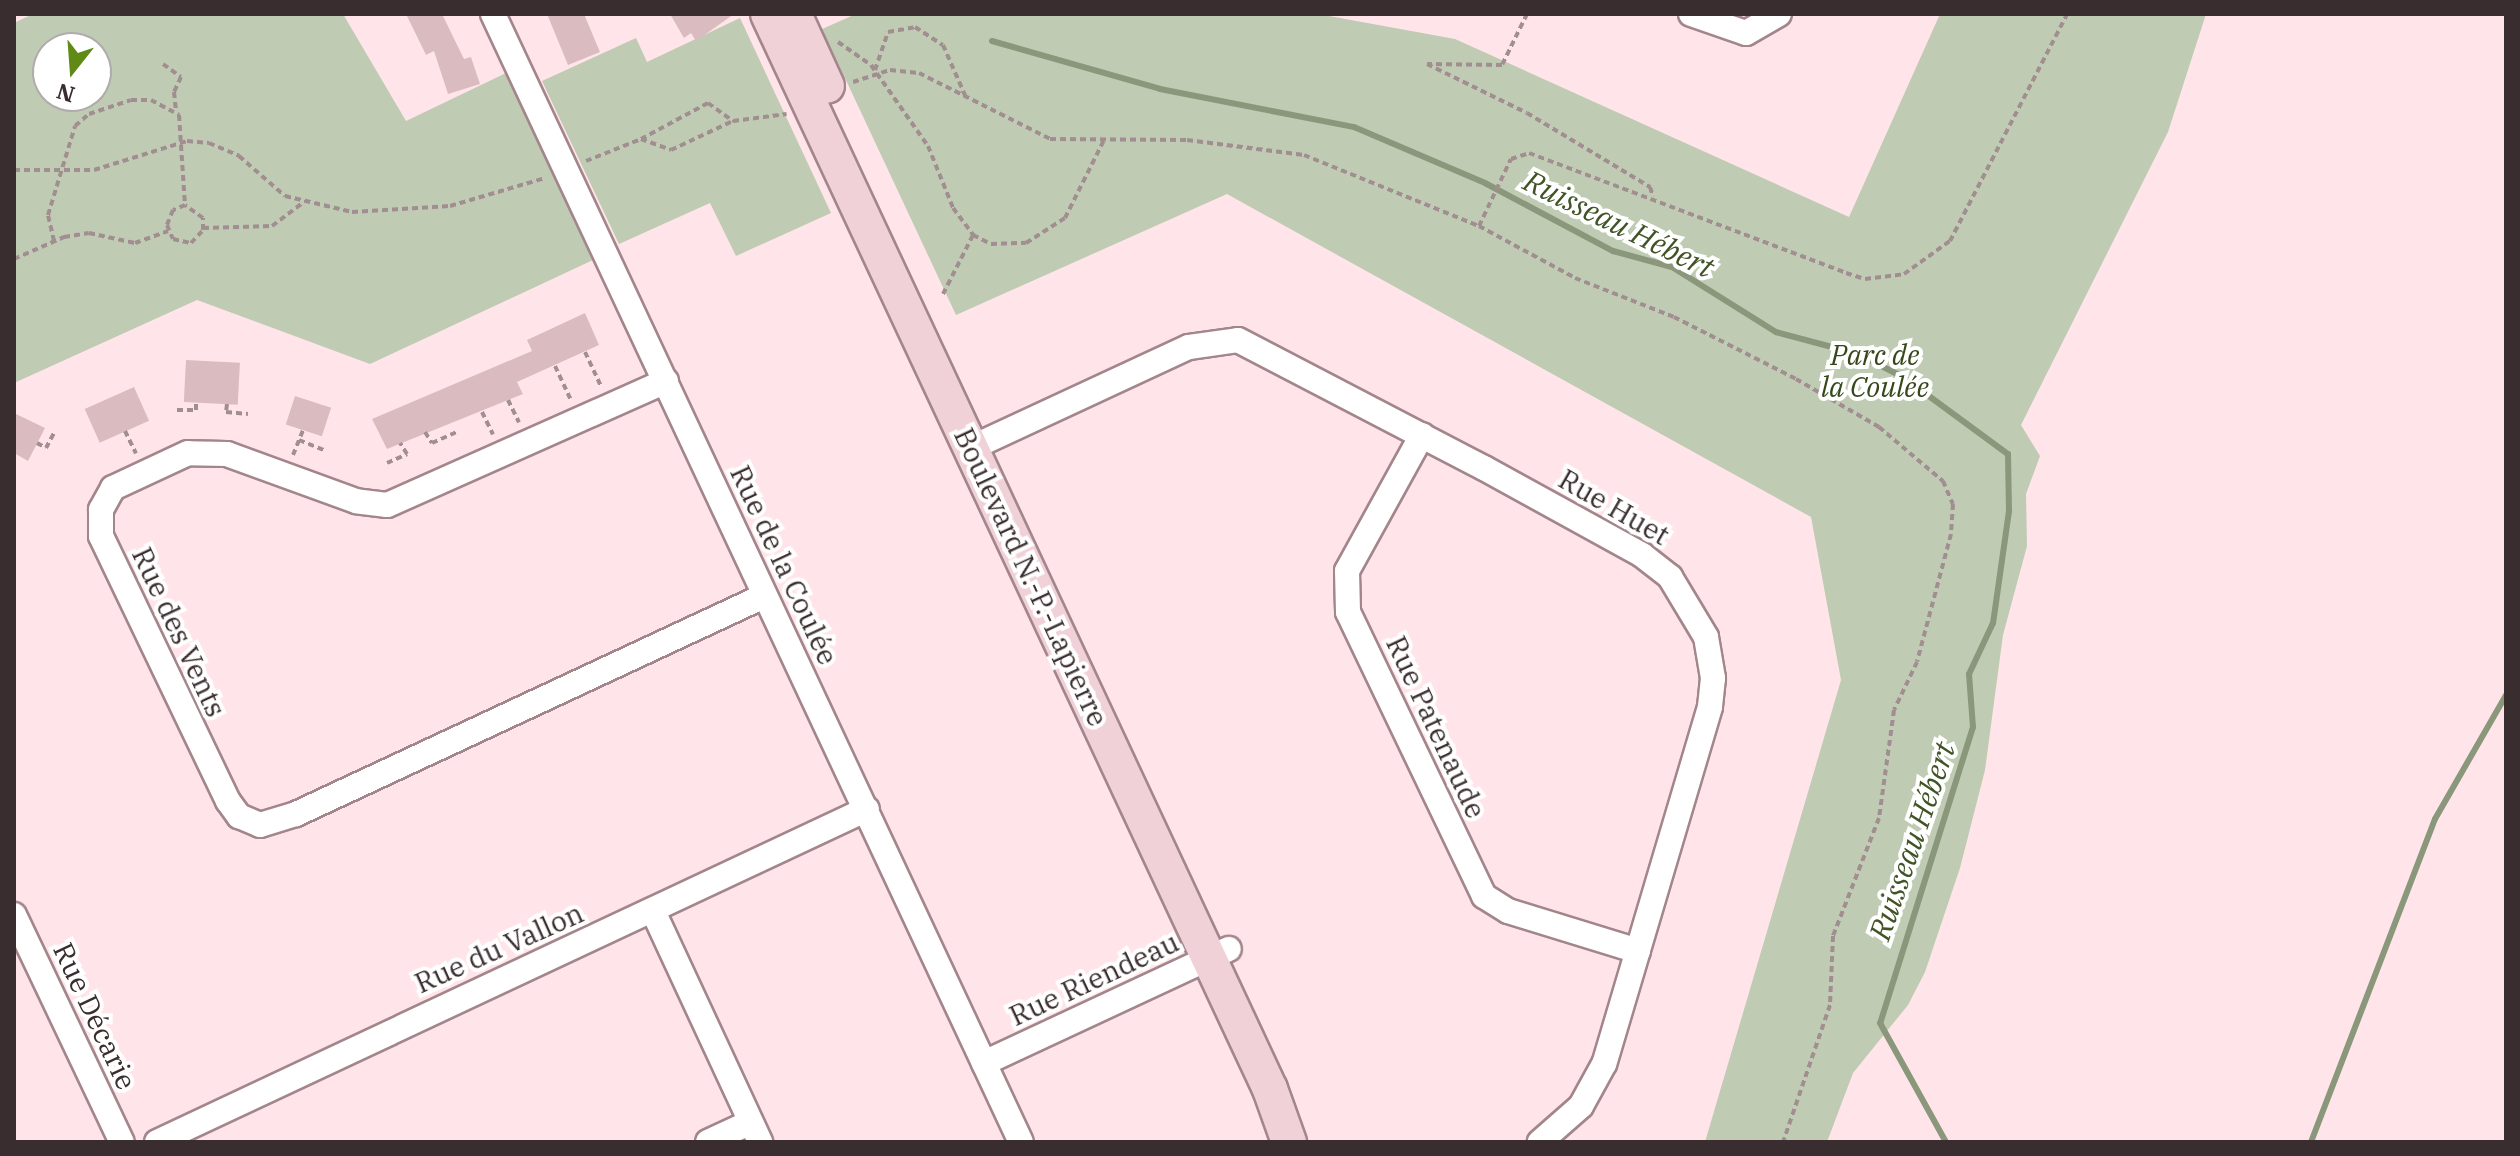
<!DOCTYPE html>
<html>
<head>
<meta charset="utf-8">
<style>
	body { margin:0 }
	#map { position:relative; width:2520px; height:1156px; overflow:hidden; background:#ffe5e9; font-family:"IBM Plex Serif",serif }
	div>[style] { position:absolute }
	.green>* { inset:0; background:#bfcbb2 }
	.stream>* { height:6px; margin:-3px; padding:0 3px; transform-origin:3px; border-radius:3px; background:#8a977b }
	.building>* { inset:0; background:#dabcc0; transform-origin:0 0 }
	.path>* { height:4px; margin-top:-2px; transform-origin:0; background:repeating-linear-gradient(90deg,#a18e91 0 6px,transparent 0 10px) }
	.roads { filter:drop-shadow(2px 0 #a3868b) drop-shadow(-2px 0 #a3868b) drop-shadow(0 2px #a3868b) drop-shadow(0 -2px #a3868b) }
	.street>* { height:24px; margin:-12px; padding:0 12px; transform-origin:12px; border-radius:12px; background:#fff }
	.secondary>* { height:34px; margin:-17px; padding:0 17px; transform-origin:17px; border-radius:17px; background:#f1d1d8 }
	span { translate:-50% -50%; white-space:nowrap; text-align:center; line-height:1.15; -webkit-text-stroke:8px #fff; paint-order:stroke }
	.park-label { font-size:28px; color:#35481a; font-style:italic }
	.street-label { font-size:28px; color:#392d2f }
	.water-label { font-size:30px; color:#405426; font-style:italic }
	.frame { position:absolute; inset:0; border:16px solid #392d2f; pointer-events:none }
	.north { position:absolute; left:32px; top:32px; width:80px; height:80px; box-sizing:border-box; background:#fff; border:2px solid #b0abac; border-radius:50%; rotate:197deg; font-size:22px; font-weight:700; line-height:32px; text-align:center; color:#392d2f }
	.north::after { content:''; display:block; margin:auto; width:28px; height:36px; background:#608915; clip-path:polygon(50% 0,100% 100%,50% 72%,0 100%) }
</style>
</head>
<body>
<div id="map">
	<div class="green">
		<div style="clip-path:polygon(evenodd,33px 14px,343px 14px,406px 121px,506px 73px,593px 260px,370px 364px,197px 300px,14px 383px,14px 23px,33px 14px,96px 48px,96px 96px,48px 96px,48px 48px,96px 48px)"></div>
		<div style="clip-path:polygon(856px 14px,1318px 14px,1455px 39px,1849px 217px,1940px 14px,2206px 14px,2168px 132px,2021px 425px,2040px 456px,2026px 494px,2027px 546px,2003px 635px,1985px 770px,1960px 868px,1925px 972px,1908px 1005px,1853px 1073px,1827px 1142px,1705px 1142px,1841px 680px,1811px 517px,1227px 194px,956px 315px,822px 29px)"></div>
		<div style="clip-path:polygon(740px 18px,831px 213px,736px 256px,710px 203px,619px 244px,542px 81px,636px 38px,647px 62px)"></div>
	</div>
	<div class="stream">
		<div style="left:992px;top:41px;width:175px;rotate:15.9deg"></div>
		<div style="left:1160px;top:89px;width:198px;rotate:11.1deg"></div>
		<div style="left:1354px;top:127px;width:142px;rotate:23.1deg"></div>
		<div style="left:1485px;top:183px;width:145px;rotate:28deg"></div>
		<div style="left:1613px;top:251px;width:61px;rotate:15.2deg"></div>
		<div style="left:1672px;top:267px;width:123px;rotate:32deg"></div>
		<div style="left:1776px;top:332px;width:85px;rotate:15deg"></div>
		<div style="left:1858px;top:354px;width:51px;rotate:27.1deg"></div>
		<div style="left:1903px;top:377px;width:130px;rotate:36.3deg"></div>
		<div style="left:2008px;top:454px;width:57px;rotate:89deg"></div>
		<div style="left:2009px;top:511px;width:113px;rotate:98.1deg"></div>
		<div style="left:1993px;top:623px;width:56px;rotate:115.2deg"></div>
		<div style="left:1969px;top:674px;width:53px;rotate:85.7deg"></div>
		<div style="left:1973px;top:727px;width:310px;rotate:107.4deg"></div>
		<div style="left:1880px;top:1023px;width:136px;rotate:61deg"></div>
		<div style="left:2311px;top:1142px;width:346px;rotate:-69deg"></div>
		<div style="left:2435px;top:819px;width:143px;rotate:-60.2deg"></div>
	</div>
	<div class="building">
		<div style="clip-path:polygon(406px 14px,442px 14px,464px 59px,471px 57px,480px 84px,448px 94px,434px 51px,426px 55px)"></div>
		<div style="clip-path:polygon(547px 14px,584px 14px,600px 52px,568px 65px)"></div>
		<div style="clip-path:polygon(670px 14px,734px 14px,696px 41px,691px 33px,684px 38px)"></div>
		<div style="clip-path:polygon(585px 313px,599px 345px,517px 382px,523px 394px,387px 449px,372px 419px,532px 351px,527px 340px)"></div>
		<div style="left:186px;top:360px;width:54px;height:42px;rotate:3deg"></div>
		<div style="left:134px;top:387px;width:37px;height:54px;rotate:66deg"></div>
		<div style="left:295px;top:396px;width:38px;height:30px;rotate:18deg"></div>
		<div style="clip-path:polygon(14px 413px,45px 428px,28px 461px,14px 453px)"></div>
	</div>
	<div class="path">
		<div style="left:1527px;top:14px;width:57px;rotate:116.1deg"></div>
		<div style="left:1502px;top:65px;width:75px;rotate:-179.2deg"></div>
		<div style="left:1427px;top:64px;width:111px;rotate:26.1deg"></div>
		<div style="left:1527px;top:113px;width:144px;rotate:31deg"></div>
		<div style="left:1650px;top:187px;width:10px;rotate:73deg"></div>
		<div style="left:838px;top:42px;width:40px;rotate:34.9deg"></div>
		<div style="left:871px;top:65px;width:99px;rotate:54.9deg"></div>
		<div style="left:928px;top:146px;width:67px;rotate:68deg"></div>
		<div style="left:953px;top:208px;width:34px;rotate:53deg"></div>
		<div style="left:973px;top:235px;width:20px;rotate:27deg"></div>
		<div style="left:991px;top:244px;width:35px;rotate:-2deg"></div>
		<div style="left:1026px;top:243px;width:46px;rotate:-32.7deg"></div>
		<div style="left:1065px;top:218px;width:87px;rotate:-63.4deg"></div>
		<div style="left:163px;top:64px;width:22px;rotate:36deg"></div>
		<div style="left:181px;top:77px;width:17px;rotate:115deg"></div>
		<div style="left:174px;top:92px;width:19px;rotate:84deg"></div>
		<div style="left:875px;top:70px;width:40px;rotate:-71.1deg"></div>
		<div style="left:888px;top:32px;width:27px;rotate:-10deg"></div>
		<div style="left:915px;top:27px;width:33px;rotate:33deg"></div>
		<div style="left:943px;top:45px;width:55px;rotate:66.3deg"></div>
		<div style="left:853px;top:82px;width:39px;rotate:-18deg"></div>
		<div style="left:890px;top:70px;width:29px;rotate:6deg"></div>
		<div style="left:919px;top:73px;width:147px;rotate:26.7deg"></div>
		<div style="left:1050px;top:139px;width:137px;rotate:0.4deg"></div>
		<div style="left:1187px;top:140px;width:118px;rotate:7.3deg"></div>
		<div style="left:1304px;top:155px;width:189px;rotate:22.1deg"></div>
		<div style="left:1479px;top:226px;width:109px;rotate:28.4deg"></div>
		<div style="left:1575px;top:278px;width:106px;rotate:21.5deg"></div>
		<div style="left:1674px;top:317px;width:137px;rotate:26.9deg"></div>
		<div style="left:1796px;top:379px;width:96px;rotate:30deg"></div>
		<div style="left:1879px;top:427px;width:84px;rotate:40.2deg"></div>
		<div style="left:1943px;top:481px;width:25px;rotate:67deg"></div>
		<div style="left:1953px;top:504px;width:30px;rotate:94deg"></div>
		<div style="left:1951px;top:534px;width:132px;rotate:104.9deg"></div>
		<div style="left:1917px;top:662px;width:53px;rotate:115.6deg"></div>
		<div style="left:1894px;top:710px;width:109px;rotate:97.9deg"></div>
		<div style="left:1879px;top:818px;width:127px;rotate:111.3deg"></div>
		<div style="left:1833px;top:936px;width:69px;rotate:92.5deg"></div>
		<div style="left:1830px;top:1005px;width:145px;rotate:108.9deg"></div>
		<div style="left:641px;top:139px;width:76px;rotate:-28.2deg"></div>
		<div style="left:708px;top:103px;width:31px;rotate:36deg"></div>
		<div style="left:586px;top:161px;width:59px;rotate:-21.8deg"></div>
		<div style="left:641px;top:139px;width:32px;rotate:20deg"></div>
		<div style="left:671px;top:150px;width:68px;rotate:-25.1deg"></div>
		<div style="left:733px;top:121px;width:54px;rotate:-7.4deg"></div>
		<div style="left:14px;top:170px;width:80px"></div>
		<div style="left:94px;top:170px;width:97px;rotate:-17.3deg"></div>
		<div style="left:187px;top:141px;width:22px;rotate:5deg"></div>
		<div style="left:209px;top:143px;width:33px;rotate:23deg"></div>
		<div style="left:239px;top:156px;width:61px;rotate:41deg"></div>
		<div style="left:285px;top:196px;width:69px;rotate:13.4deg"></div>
		<div style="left:352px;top:212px;width:98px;rotate:-3.5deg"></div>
		<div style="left:450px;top:206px;width:99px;rotate:-16.4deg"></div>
		<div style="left:1479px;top:226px;width:74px;rotate:-64.5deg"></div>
		<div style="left:1511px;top:159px;width:19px;rotate:-18deg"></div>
		<div style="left:1529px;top:153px;width:339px;rotate:20.7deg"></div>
		<div style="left:1846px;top:273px;width:20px;rotate:18deg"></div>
		<div style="left:1865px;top:279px;width:39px;rotate:-7deg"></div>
		<div style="left:1904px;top:274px;width:57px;rotate:-35.7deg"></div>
		<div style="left:1950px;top:241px;width:255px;rotate:-62.7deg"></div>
		<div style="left:203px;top:228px;width:69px;rotate:-1.7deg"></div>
		<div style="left:272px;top:226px;width:38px;rotate:-37deg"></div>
		<div style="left:54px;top:241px;width:27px;rotate:-103deg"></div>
		<div style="left:48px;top:215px;width:93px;rotate:-73.1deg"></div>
		<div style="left:75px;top:126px;width:18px;rotate:-41deg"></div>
		<div style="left:89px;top:114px;width:44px;rotate:-18.4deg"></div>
		<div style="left:131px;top:100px;width:20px"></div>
		<div style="left:151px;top:100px;width:32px;rotate:28deg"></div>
		<div style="left:179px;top:115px;width:90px;rotate:86.2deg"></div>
		<div style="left:185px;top:205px;width:13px;rotate:157deg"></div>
		<div style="left:173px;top:210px;width:16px;rotate:112deg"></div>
		<div style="left:167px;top:225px;width:15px;rotate:67deg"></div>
		<div style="left:173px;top:239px;width:18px;rotate:13deg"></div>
		<div style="left:191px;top:243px;width:18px;rotate:-47deg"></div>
		<div style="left:203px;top:230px;width:12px;rotate:-90deg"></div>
		<div style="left:203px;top:218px;width:22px;rotate:-144deg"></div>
		<div style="left:14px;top:259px;width:55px;rotate:-23.7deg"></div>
		<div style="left:64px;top:237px;width:25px;rotate:-9deg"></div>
		<div style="left:89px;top:233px;width:47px;rotate:12.3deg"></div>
		<div style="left:135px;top:243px;width:35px;rotate:-20deg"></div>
		<div style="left:943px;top:294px;width:66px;rotate:-63deg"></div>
		<div style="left:585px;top:352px;width:38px;rotate:65deg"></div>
		<div style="left:555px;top:366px;width:38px;rotate:65deg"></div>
		<div style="left:508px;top:400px;width:25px;rotate:64deg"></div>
		<div style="left:227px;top:404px;width:8px;rotate:97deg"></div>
		<div style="left:226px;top:412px;width:22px;rotate:5deg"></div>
		<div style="left:177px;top:410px;width:19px"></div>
		<div style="left:196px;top:410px;width:7px;rotate:-90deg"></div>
		<div style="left:482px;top:412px;width:25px;rotate:64deg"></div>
		<div style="left:125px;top:431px;width:25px;rotate:64deg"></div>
		<div style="left:425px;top:432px;width:13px;rotate:58deg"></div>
		<div style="left:432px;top:443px;width:27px;rotate:-24deg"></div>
		<div style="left:299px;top:440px;width:29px;rotate:22deg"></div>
		<div style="left:37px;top:443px;width:10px;rotate:29deg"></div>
		<div style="left:46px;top:448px;width:17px;rotate:-62deg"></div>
		<div style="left:293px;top:455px;width:27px;rotate:-68deg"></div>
		<div style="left:387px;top:463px;width:22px;rotate:-24deg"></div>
		<div style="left:407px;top:454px;width:13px;rotate:-122deg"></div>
	</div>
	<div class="roads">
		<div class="street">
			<div style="left:493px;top:14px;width:1245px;rotate:64.92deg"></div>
			<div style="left:1691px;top:14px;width:58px;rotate:19.1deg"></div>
			<div style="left:1746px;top:33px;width:38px;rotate:-30deg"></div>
			<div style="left:666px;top:381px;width:305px;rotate:156deg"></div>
			<div style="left:387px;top:505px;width:31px;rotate:-173deg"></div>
			<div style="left:356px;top:501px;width:137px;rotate:-160deg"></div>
			<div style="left:227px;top:454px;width:39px;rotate:-179deg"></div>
			<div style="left:188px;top:453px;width:83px;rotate:155deg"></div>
			<div style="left:113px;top:488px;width:25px;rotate:119deg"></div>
			<div style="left:101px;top:510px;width:26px;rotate:90deg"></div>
			<div style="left:101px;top:536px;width:294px;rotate:64.4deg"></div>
			<div style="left:228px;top:801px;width:19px;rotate:54deg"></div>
			<div style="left:239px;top:816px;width:23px;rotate:23deg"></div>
			<div style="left:260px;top:825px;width:38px;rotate:-17deg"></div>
			<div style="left:296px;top:814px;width:516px;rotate:-24.98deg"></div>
			<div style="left:1422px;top:435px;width:155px;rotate:118.9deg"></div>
			<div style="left:1347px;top:571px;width:41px;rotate:88.6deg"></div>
			<div style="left:1348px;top:612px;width:315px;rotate:64.4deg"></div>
			<div style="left:1484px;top:896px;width:28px;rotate:32deg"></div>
			<div style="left:1508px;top:911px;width:136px;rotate:17.1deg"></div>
			<div style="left:971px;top:448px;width:240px;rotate:-24.9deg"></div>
			<div style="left:1189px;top:347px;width:49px;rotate:-8.1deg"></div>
			<div style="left:1238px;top:340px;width:277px;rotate:27.5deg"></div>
			<div style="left:1484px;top:468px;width:180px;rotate:28.8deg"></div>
			<div style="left:1642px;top:555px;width:36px;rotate:38deg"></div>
			<div style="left:1670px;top:577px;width:70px;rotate:59deg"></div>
			<div style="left:1706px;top:637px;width:42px;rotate:80.3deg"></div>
			<div style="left:1713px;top:678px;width:29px;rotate:96deg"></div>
			<div style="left:1710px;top:707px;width:372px;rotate:106.5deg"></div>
			<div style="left:1604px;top:1064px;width:48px;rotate:118.7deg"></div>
			<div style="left:1581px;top:1106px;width:55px;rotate:138.7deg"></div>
			<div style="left:653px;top:911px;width:255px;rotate:65.1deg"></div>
			<div style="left:14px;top:915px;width:251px;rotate:64.6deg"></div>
			<div style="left:984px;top:1063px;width:270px;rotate:-25deg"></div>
			<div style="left:157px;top:1142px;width:784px;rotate:-25.13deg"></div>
			<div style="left:708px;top:1142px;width:47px;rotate:-24.9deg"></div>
		</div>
		<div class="secondary">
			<div style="left:768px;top:14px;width:1186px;rotate:64.97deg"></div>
			<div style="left:1270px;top:1089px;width:56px;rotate:70.3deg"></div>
			<div style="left:794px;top:14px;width:79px;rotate:65.4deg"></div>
		</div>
	</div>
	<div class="park-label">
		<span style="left:1875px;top:371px">Parc de<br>la Coulée</span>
	</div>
	<div class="street-label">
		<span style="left:1614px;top:507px;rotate:30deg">Rue Huet</span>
		<span style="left:784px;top:565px;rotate:65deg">Rue de la Coulée</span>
		<span style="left:1031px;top:577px;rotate:65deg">Boulevard N.-P.-Lapierre</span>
		<span style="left:179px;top:632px;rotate:65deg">Rue des Vents</span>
		<span style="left:1436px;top:727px;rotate:65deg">Rue Patenaude</span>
		<span style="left:499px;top:948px;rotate:-24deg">Rue du Vallon</span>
		<span style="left:1094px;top:979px;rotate:-25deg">Rue Riendeau</span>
		<span style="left:95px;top:1016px;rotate:65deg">Rue Décarie</span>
	</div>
	<div class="water-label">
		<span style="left:1619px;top:224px;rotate:26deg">Ruisseau Hébert</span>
		<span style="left:1912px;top:841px;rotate:-71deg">Ruisseau Hébert</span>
	</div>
	<div class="frame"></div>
	<div class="north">N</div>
</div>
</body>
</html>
